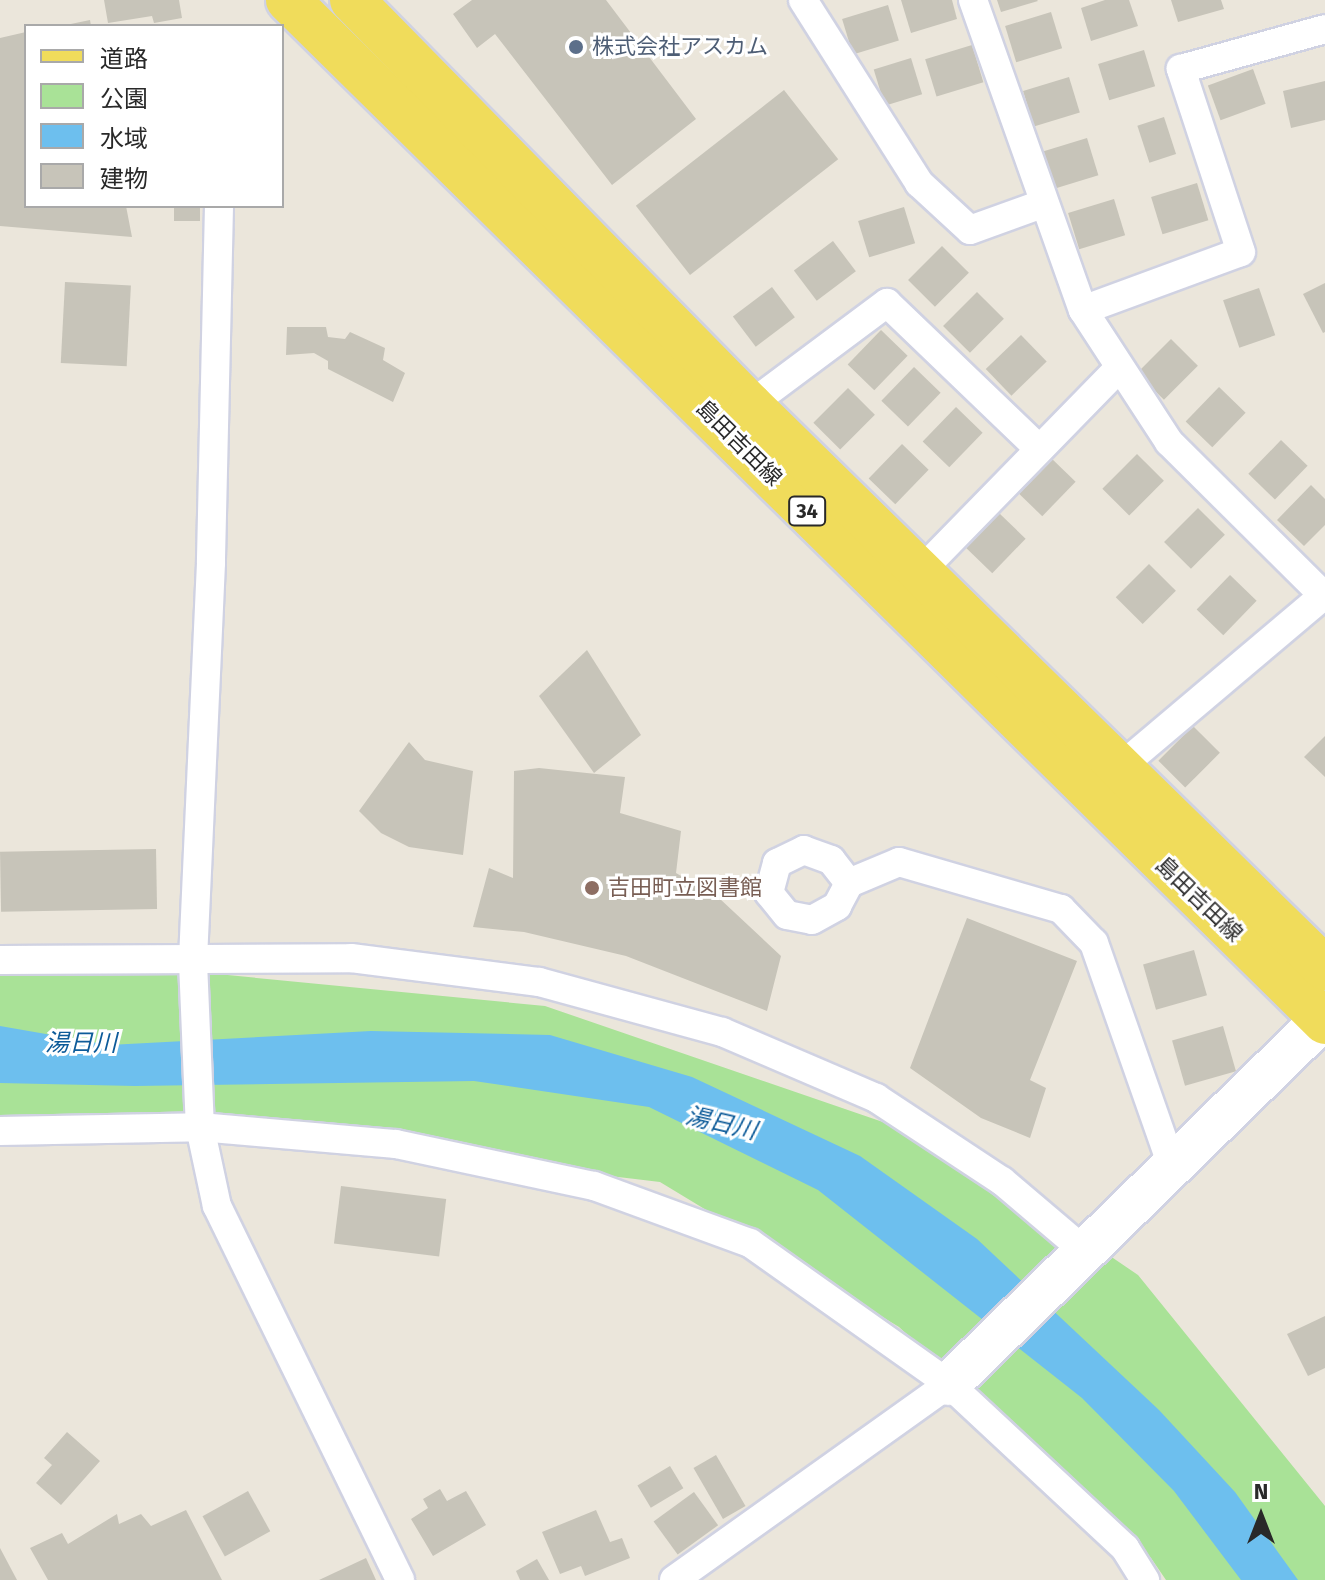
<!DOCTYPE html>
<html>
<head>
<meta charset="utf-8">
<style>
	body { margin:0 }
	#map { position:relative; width:1325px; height:1580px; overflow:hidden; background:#ebe6db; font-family:"Fira Sans","Noto Sans JP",sans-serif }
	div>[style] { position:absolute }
	.green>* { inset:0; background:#a9e297 }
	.water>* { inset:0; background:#6dbfee }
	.building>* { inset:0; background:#c7c4b9; transform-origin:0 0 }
	.roads { filter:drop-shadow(2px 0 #d0d2e2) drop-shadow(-2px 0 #d0d2e2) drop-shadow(0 2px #d0d2e2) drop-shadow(0 -2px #d0d2e2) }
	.street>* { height:28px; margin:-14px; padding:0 14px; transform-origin:14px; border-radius:14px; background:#fff }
	.secondary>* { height:42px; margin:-21px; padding:0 21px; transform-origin:21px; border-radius:21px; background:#fff }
	.primary>* { height:44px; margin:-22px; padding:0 22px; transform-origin:22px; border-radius:22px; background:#f0dc5b }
	.dots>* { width:22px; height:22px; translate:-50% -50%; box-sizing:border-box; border:4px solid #fff; border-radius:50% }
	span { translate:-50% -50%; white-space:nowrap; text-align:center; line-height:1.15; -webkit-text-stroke:6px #fff; paint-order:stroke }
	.shield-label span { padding:2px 6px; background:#fff; border:2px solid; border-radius:6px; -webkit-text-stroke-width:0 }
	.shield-label { font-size:20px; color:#292929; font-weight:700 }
	.service-label { font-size:22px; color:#4e5e75 }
	.left { translate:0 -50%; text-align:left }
	.street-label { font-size:22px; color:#292929 }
	.education-label { font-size:22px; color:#785e54 }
	.water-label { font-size:24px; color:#0d5b99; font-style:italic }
	.legend { position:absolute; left:24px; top:24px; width:260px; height:184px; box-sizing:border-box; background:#fff; border:2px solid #a9a9a9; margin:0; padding:10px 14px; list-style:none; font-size:24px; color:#292929 }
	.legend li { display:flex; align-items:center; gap:16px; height:40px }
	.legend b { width:40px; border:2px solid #a9a9a9 }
	.north { position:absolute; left:1221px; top:1476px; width:80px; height:80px; -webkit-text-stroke:6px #fff; paint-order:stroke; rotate:0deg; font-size:22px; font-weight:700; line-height:32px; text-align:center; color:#292929 }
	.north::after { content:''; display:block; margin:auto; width:28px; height:36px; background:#292929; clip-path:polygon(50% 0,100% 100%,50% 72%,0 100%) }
</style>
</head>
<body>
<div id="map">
	<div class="green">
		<div style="clip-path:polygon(83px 961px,545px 1006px,944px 1143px,1138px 1275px,1325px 1506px,1325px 1580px,1166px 1580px,1151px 1558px,899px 1327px,660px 1182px,200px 1127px,0 1123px,0 962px)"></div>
	</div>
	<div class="water">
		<div style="clip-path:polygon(0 1026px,109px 1045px,371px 1031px,550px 1035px,692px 1077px,860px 1156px,977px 1239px,1159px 1410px,1235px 1492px,1298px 1580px,1241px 1580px,1174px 1491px,1082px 1398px,818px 1190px,649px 1107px,474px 1081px,135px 1086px,0 1083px)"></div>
	</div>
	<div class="building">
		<div style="clip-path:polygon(104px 0,179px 0,182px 18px,154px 23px,152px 16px,108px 23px)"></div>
		<div style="clip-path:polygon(472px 0,606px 0,696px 119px,612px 185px,495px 34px,477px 48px,453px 14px)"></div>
		<div style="clip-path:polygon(901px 0,952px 0,957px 19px,911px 33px)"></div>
		<div style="clip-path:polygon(997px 0,1037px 0,1038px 1px,1001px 12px)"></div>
		<div style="clip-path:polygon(1105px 0,1129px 0,1138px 26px,1091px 41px,1081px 8px)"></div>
		<div style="clip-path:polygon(1171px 0,1221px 0,1224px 9px,1178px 22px)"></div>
		<div style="left:888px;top:5px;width:37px;height:48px;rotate:73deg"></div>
		<div style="left:1051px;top:12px;width:38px;height:48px;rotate:73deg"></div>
		<div style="clip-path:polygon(90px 20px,91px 26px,67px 26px,66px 25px)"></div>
		<div style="clip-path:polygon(26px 32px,26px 206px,126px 206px,132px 237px,0 226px,0 38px)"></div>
		<div style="left:972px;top:45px;width:39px;height:49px;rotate:73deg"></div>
		<div style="left:1144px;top:50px;width:38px;height:48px;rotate:73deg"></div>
		<div style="left:911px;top:58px;width:38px;height:39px;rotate:73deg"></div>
		<div style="left:1253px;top:69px;width:37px;height:48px;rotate:70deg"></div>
		<div style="left:1069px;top:77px;width:37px;height:48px;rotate:73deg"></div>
		<div style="clip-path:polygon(1325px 81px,1325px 120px,1291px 128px,1283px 91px)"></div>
		<div style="left:784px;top:90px;width:88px;height:188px;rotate:52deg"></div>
		<div style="left:1164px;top:117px;width:39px;height:28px;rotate:72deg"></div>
		<div style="left:1087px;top:138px;width:39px;height:47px;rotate:73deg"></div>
		<div style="left:1197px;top:183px;width:39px;height:48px;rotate:73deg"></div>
		<div style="left:1114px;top:199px;width:38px;height:48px;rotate:73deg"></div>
		<div style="left:174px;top:206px;width:26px;height:15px"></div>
		<div style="left:904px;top:207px;width:38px;height:48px;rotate:73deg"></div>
		<div style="left:833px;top:241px;width:38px;height:49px;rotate:53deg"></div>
		<div style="left:942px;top:246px;width:38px;height:48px;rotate:45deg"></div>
		<div style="left:65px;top:282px;width:66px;height:81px;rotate:3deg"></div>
		<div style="clip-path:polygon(1325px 283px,1325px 332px,1323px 333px,1303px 294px)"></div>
		<div style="left:772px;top:287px;width:38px;height:49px;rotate:53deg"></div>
		<div style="left:1259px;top:288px;width:50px;height:38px;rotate:71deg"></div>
		<div style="left:977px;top:292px;width:38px;height:48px;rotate:45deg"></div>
		<div style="clip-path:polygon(287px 327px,326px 327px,328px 337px,345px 339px,350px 332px,385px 348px,383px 360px,405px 373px,393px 402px,328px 369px,328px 361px,314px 353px,286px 355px)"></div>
		<div style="left:881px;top:330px;width:37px;height:48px;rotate:44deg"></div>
		<div style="left:1021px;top:335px;width:37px;height:49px;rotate:46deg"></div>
		<div style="left:1171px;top:339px;width:38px;height:48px;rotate:45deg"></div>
		<div style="left:914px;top:367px;width:37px;height:47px;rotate:44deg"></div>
		<div style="left:1219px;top:387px;width:37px;height:48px;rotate:44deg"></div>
		<div style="left:848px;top:388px;width:38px;height:49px;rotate:45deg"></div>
		<div style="left:956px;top:407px;width:37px;height:48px;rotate:44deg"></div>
		<div style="left:1281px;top:440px;width:37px;height:47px;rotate:44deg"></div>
		<div style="left:902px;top:444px;width:37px;height:48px;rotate:44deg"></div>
		<div style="left:1137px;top:454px;width:38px;height:49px;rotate:45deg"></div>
		<div style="left:1049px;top:456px;width:37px;height:48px;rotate:44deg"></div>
		<div style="clip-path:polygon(1311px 485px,1325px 499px,1325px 525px,1304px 546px,1277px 520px)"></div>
		<div style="left:1198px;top:508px;width:38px;height:48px;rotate:45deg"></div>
		<div style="left:999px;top:513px;width:37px;height:48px;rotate:44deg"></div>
		<div style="left:1149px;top:564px;width:38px;height:47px;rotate:45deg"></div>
		<div style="left:1230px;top:575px;width:37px;height:48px;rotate:44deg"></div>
		<div style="clip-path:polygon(587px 650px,641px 735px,594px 773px,539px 696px)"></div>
		<div style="left:1193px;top:726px;width:38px;height:49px;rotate:45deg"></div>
		<div style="clip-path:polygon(1325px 736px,1325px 777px,1304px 757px)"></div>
		<div style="clip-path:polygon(409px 742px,425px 760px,473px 771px,463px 855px,409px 847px,381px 833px,359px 811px)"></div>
		<div style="clip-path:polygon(539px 768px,625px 777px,620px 813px,681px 831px,676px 873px,719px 898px,781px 956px,767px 1011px,626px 956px,524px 932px,473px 927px,489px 868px,513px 878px,514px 771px)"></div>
		<div style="left:156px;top:849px;width:60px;height:156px;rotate:89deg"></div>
		<div style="clip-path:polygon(967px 918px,1077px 961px,1030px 1080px,1046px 1088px,1030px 1138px,981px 1118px,910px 1068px)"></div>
		<div style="left:1194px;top:950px;width:47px;height:53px;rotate:74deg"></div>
		<div style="left:1223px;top:1026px;width:47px;height:53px;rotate:74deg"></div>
		<div style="left:341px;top:1186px;width:106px;height:58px;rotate:7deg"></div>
		<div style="clip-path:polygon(1325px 1316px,1325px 1368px,1308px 1376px,1287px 1334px)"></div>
		<div style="clip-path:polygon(67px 1432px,100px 1461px,61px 1505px,36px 1483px,52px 1465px,44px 1458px)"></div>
		<div style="left:716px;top:1455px;width:59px;height:26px;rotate:60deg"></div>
		<div style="left:670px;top:1466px;width:26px;height:38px;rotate:59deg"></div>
		<div style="clip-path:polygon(440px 1489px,447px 1501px,466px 1491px,486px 1525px,433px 1556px,411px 1519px,428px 1508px,423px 1499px)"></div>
		<div style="left:248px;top:1491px;width:46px;height:52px;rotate:61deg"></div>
		<div style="left:694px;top:1492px;width:41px;height:50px;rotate:54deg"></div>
		<div style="clip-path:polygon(186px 1510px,222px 1580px,48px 1580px,30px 1548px,62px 1533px,68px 1544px,117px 1514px,119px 1524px,141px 1514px,151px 1526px)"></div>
		<div style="clip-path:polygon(596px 1510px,610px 1542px,622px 1538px,630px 1558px,585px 1576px,581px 1566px,560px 1574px,542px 1532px)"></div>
		<div style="clip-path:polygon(0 1548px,17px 1580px,0 1580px)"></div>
		<div style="clip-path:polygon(366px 1558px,376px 1580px,319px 1580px)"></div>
		<div style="clip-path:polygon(537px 1559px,549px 1580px,520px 1580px,516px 1571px)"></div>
	</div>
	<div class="roads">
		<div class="street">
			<div style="left:803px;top:0;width:217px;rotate:57.6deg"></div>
			<div style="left:919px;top:183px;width:69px;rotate:42.7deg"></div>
			<div style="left:970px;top:230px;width:77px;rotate:-19.9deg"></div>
			<div style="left:973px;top:0;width:329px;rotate:70.5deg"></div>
			<div style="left:1083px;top:310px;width:158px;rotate:56.9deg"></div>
			<div style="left:1169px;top:442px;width:220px;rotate:44.8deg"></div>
			<div style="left:219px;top:206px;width:357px;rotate:91.3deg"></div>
			<div style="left:211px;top:563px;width:399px;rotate:92.6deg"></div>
			<div style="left:193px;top:962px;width:165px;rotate:87.6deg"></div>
			<div style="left:200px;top:1127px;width:81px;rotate:77.9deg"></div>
			<div style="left:217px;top:1206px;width:416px;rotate:63.9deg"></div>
			<div style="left:1083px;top:310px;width:168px;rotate:-20.2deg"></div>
			<div style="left:1241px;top:252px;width:193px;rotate:-108.2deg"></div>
			<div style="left:1181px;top:69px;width:149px;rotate:-15.5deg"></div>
			<div style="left:750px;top:405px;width:171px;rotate:-36.7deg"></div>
			<div style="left:887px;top:303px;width:211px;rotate:43.8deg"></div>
			<div style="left:919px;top:573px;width:286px;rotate:-45.7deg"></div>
			<div style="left:1117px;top:770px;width:270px;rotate:-40.2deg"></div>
			<div style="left:849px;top:883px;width:29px;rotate:-128deg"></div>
			<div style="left:831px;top:860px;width:29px;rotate:-160deg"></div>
			<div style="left:804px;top:850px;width:30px;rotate:154deg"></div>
			<div style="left:777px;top:863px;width:31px;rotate:105deg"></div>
			<div style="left:769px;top:893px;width:28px;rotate:51deg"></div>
			<div style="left:787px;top:915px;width:25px;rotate:11deg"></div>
			<div style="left:812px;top:920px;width:29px;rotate:-29deg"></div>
			<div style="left:837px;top:906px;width:26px;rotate:-62deg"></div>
			<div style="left:849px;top:883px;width:54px;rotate:-22.8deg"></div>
			<div style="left:899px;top:862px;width:169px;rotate:16.2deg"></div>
			<div style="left:1061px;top:909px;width:47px;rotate:45.9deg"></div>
			<div style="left:1094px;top:943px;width:238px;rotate:70.7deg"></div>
			<div style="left:0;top:960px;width:351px;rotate:-0.3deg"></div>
			<div style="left:351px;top:958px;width:190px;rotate:7.3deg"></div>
			<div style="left:539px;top:982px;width:190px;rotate:15.3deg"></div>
			<div style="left:722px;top:1032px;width:168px;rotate:23.2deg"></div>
			<div style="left:876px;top:1098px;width:151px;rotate:33.4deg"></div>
			<div style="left:1002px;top:1181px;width:111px;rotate:40.3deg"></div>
			<div style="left:0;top:1131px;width:200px;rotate:-1.1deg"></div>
			<div style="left:200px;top:1127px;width:197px;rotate:5deg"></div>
			<div style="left:396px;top:1144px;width:202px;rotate:12deg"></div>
			<div style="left:594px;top:1186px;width:166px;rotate:20.1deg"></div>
			<div style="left:750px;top:1243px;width:244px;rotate:35.3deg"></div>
			<div style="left:949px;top:1384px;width:241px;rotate:43deg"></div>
			<div style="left:1125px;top:1548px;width:38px;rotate:58deg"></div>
			<div style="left:674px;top:1580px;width:338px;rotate:-35.5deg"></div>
		</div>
		<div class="secondary">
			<div style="left:949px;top:1384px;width:525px;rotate:-44.31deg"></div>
		</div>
		<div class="primary">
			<div style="left:288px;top:0;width:1456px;rotate:44.58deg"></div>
			<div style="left:352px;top:0;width:568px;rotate:45.5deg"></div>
			<div style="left:750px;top:405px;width:805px;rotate:44.4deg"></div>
		</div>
	</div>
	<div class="dots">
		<div style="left:576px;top:47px;background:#5c6f8a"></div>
		<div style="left:592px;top:888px;background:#8d6e63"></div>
	</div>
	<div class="shield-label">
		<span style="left:807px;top:511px">34</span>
	</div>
	<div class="service-label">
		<span class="left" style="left:592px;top:47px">株式会社アスカム</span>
	</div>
	<div class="street-label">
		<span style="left:739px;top:443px;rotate:45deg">島田吉田線</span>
		<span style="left:1199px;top:899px;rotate:44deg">島田吉田線</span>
	</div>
	<div class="education-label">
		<span class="left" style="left:608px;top:888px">吉田町立図書館</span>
	</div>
	<div class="water-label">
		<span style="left:81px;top:1044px">湯日川</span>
		<span style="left:721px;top:1124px;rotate:13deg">湯日川</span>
	</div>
	<ul class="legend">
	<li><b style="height:10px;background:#f0dc5b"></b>道路</li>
	<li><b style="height:22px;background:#a9e297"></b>公園</li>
	<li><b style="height:22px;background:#6dbfee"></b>水域</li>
	<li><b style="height:22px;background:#c7c4b9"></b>建物</li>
	</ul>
	<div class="north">N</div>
</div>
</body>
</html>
